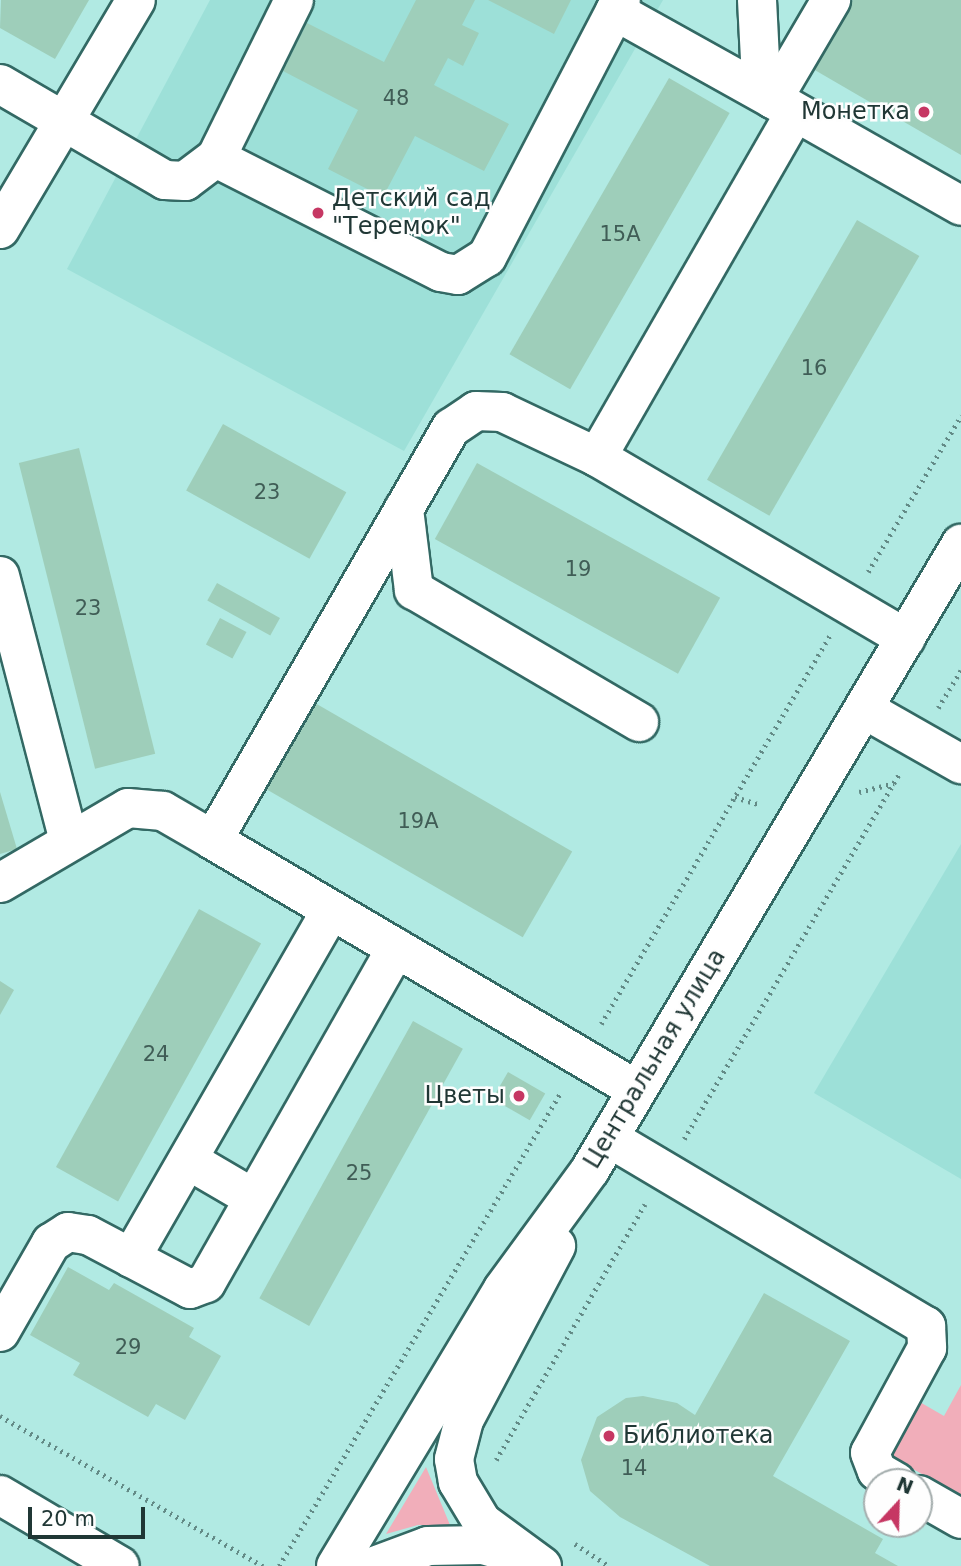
<!DOCTYPE html>
<html>
<head>
<meta charset="utf-8">
<style>
	body { margin:0 }
	#map { position:relative; width:961px; height:1566px; overflow:hidden; background:#b1eae3; font-family:"DejaVu Sans",sans-serif }
	div>[style] { position:absolute }
	.built>* { inset:0; background:#9de0d8 }
	.green>* { inset:0; background:#f1aeba }
	.building>* { inset:0; background:#9eceba; transform-origin:0 0 }
	.path>* { height:4.5px; margin-top:-2.25px; transform-origin:0; background:repeating-linear-gradient(90deg,#638a86 0 2px,transparent 0 7px) }
	.roads { filter:drop-shadow(2px 0 #336964) drop-shadow(-2px 0 #336964) drop-shadow(0 2px #336964) drop-shadow(0 -2px #336964) }
	.minor>* { height:38px; margin:-19px; padding:0 19px; transform-origin:19px; border-radius:19px; background:#fff }
	.dots>* { width:19px; height:19px; translate:-50% -50%; box-sizing:border-box; border:4px solid #fefefe; border-radius:50% }
	span { translate:-50% -50%; white-space:nowrap; text-align:center; line-height:1.15; -webkit-text-stroke:5px #fefefe; paint-order:stroke }
	.number-label { font-size:21px; color:#405d56 }
	.number-label span { -webkit-text-stroke-width:0 }
	.poi-label { font-size:24px; color:#203735 }
	.right { translate:-100% -50%; text-align:right }
	.left { translate:0 -50%; text-align:left }
	.street-label { font-size:24px; color:#203735 }
	.north { position:absolute; left:863px; top:1468px; width:70px; height:70px; box-sizing:border-box; background:#fefefe; border:2px solid #a5aeae; border-radius:50%; rotate:22deg; font-size:19px; font-weight:700; line-height:28px; text-align:center; color:#203735 }
	.north::after { content:''; display:block; margin:auto; width:24px; height:32px; background:#c63763; clip-path:polygon(50% 0,100% 100%,50% 72%,0 100%) }
	.scale { position:absolute; left:28px; top:1507px; width:117px; height:32px; box-sizing:border-box; border:4px solid #203735; border-top:0; padding-left:9px; font-size:21px; line-height:24px; white-space:nowrap; color:#203735; -webkit-text-stroke:5px #fefefe; paint-order:stroke }
</style>
</head>
<body>
<div id="map">
	<div class="built">
		<div style="clip-path:polygon(210px 0,663px 0,404px 451px,67px 269px)"></div>
		<div style="clip-path:polygon(961px 844px,961px 1179px,814px 1093px)"></div>
	</div>
	<div class="green">
		<div style="clip-path:polygon(961px 1385px,961px 1496px,888px 1455px,918px 1401px,944px 1416px)"></div>
		<div style="clip-path:polygon(426px 1467px,450px 1525px,418px 1525px,386px 1534px)"></div>
	</div>
	<div class="building">
		<div style="clip-path:polygon(1px 0,89px 0,55px 59px,0 28px)"></div>
		<div style="clip-path:polygon(416px 0,475px 0,462px 25px,479px 33px,463px 66px,448px 58px,434px 85px,509px 124px,484px 171px,415px 136px,383px 197px,328px 169px,358px 110px,283px 71px,307px 23px,384px 62px)"></div>
		<div style="clip-path:polygon(488px 0,571px 0,554px 34px)"></div>
		<div style="clip-path:polygon(853px 0,961px 0,961px 155px,813px 69px)"></div>
		<div style="left:669px;top:78px;width:70px;height:319px;rotate:30deg"></div>
		<div style="left:857px;top:220px;width:72px;height:300px;rotate:30deg"></div>
		<div style="left:223px;top:424px;width:141px;height:76px;rotate:29deg"></div>
		<div style="left:79px;top:448px;width:315px;height:62px;rotate:76deg"></div>
		<div style="left:477px;top:463px;width:278px;height:87px;rotate:29deg"></div>
		<div style="left:217px;top:583px;width:72px;height:20px;rotate:29deg"></div>
		<div style="left:220px;top:618px;width:30px;height:30px;rotate:28deg"></div>
		<div style="left:315px;top:703px;width:297px;height:99px;rotate:30deg"></div>
		<div style="clip-path:polygon(0 792px,17px 849px,0 854px)"></div>
		<div style="left:199px;top:909px;width:71px;height:295px;rotate:29deg"></div>
		<div style="clip-path:polygon(0 981px,14px 990px,0 1015px)"></div>
		<div style="left:413px;top:1021px;width:57px;height:317px;rotate:29deg"></div>
		<div style="left:508px;top:1072px;width:43px;height:31px;rotate:30deg"></div>
		<div style="clip-path:polygon(68px 1267px,109px 1290px,114px 1283px,194px 1328px,189px 1337px,221px 1356px,185px 1420px,156px 1404px,148px 1417px,73px 1375px,80px 1363px,30px 1335px)"></div>
		<div style="clip-path:polygon(764px 1293px,850px 1341px,773px 1476px,883px 1539px,875px 1553px,898px 1566px,710px 1566px,620px 1517px,590px 1491px,581px 1460px,597px 1417px,626px 1398px,643px 1396px,677px 1403px,695px 1415px)"></div>
	</div>
	<div class="path">
		<div style="left:868px;top:572px;width:182px;rotate:-59.2deg"></div>
		<div style="left:938px;top:708px;width:44px;rotate:-58.8deg"></div>
		<div style="left:859px;top:792px;width:36px;rotate:-14deg"></div>
		<div style="left:735px;top:797px;width:27px;rotate:17deg"></div>
		<div style="left:601px;top:1024px;width:451px;rotate:-59.5deg"></div>
		<div style="left:684px;top:1139px;width:425px;rotate:-59.5deg"></div>
		<div style="left:0;top:1416px;width:303px;rotate:29.7deg"></div>
		<div style="left:496px;top:1460px;width:296px;rotate:-59.8deg"></div>
		<div style="left:575px;top:1544px;width:40px;rotate:32.9deg"></div>
		<div style="left:279px;top:1566px;width:552px;rotate:-59.25deg"></div>
	</div>
	<div class="roads">
		<div class="minor">
			<div style="left:757px;top:0;width:60px;rotate:87.1deg"></div>
			<div style="left:760px;top:60px;width:41px;rotate:71.6deg"></div>
			<div style="left:773px;top:99px;width:216px;rotate:29.6deg"></div>
			<div style="left:615px;top:11px;width:181px;rotate:29.1deg"></div>
			<div style="left:773px;top:99px;width:115px;rotate:-59.6deg"></div>
			<div style="left:0;top:84px;width:191px;rotate:30.2deg"></div>
			<div style="left:165px;top:180px;width:20px;rotate:3deg"></div>
			<div style="left:185px;top:181px;width:39px;rotate:-37deg"></div>
			<div style="left:216px;top:158px;width:176px;rotate:-63.7deg"></div>
			<div style="left:216px;top:158px;width:252px;rotate:26.9deg"></div>
			<div style="left:441px;top:272px;width:17px;rotate:10deg"></div>
			<div style="left:458px;top:275px;width:34px;rotate:-32deg"></div>
			<div style="left:487px;top:257px;width:290px;rotate:-62.5deg"></div>
			<div style="left:0;top:229px;width:266px;rotate:-59.3deg"></div>
			<div style="left:597px;top:457px;width:397px;rotate:-60.1deg"></div>
			<div style="left:404px;top:509px;width:82px;rotate:83deg"></div>
			<div style="left:414px;top:590px;width:261px;rotate:30.4deg"></div>
			<div style="left:0;top:576px;width:274px;rotate:75.4deg"></div>
			<div style="left:864px;top:709px;width:112px;rotate:29.6deg"></div>
			<div style="left:0;top:883px;width:148px;rotate:-30.4deg"></div>
			<div style="left:128px;top:808px;width:35px;rotate:5deg"></div>
			<div style="left:163px;top:811px;width:58px;rotate:30.1deg"></div>
			<div style="left:637px;top:1090px;width:492px;rotate:-149.5deg"></div>
			<div style="left:213px;top:840px;width:476px;rotate:-60deg"></div>
			<div style="left:451px;top:428px;width:30px;rotate:-34deg"></div>
			<div style="left:476px;top:411px;width:26px;rotate:2deg"></div>
			<div style="left:502px;top:412px;width:105px;rotate:25.3deg"></div>
			<div style="left:597px;top:457px;width:358px;rotate:30.4deg"></div>
			<div style="left:609px;top:1138px;width:369px;rotate:30.7deg"></div>
			<div style="left:926px;top:1326px;width:22px;rotate:87deg"></div>
			<div style="left:927px;top:1348px;width:119px;rotate:118.5deg"></div>
			<div style="left:870px;top:1453px;width:19px;rotate:69deg"></div>
			<div style="left:877px;top:1471px;width:22px;rotate:30deg"></div>
			<div style="left:188px;top:1160px;width:75px;rotate:30.3deg"></div>
			<div style="left:131px;top:1258px;width:401px;rotate:-60.1deg"></div>
			<div style="left:0;top:1332px;width:103px;rotate:-60.2deg"></div>
			<div style="left:51px;top:1243px;width:20px;rotate:-33deg"></div>
			<div style="left:68px;top:1232px;width:20px;rotate:9deg"></div>
			<div style="left:88px;top:1235px;width:115px;rotate:27.9deg"></div>
			<div style="left:190px;top:1289px;width:17px;rotate:-21deg"></div>
			<div style="left:206px;top:1283px;width:385px;rotate:-60.4deg"></div>
			<div style="left:0;top:1495px;width:139px;rotate:30.6deg"></div>
			<div style="left:919px;top:1495px;width:48px;rotate:29.7deg"></div>
			<div style="left:336px;top:1566px;width:323px;rotate:-58.9deg"></div>
			<div style="left:503px;top:1289px;width:147px;rotate:-53.8deg"></div>
			<div style="left:590px;top:1170px;width:728px;rotate:-59.35deg"></div>
			<div style="left:374px;top:1566px;width:58px;rotate:-20.3deg"></div>
			<div style="left:428px;top:1546px;width:55px;rotate:-1deg"></div>
			<div style="left:483px;top:1545px;width:37px;rotate:16deg"></div>
			<div style="left:542px;top:1566px;width:74px;rotate:-143.7deg"></div>
			<div style="left:482px;top:1522px;width:47px;rotate:-121deg"></div>
			<div style="left:458px;top:1482px;width:23px;rotate:-100deg"></div>
			<div style="left:454px;top:1459px;width:40px;rotate:-75.6deg"></div>
			<div style="left:464px;top:1420px;width:197px;rotate:-62.1deg"></div>
		</div>
	</div>
	<div class="dots">
		<div style="left:924px;top:112px;background:#c63763"></div>
		<div style="left:318px;top:213px;background:#c63763"></div>
		<div style="left:519px;top:1096px;background:#c63763"></div>
		<div style="left:609px;top:1436px;background:#c63763"></div>
	</div>
	<div class="number-label">
		<span style="left:396px;top:98px">48</span>
		<span style="left:620px;top:234px">15А</span>
		<span style="left:814px;top:368px">16</span>
		<span style="left:267px;top:492px">23</span>
		<span style="left:578px;top:569px">19</span>
		<span style="left:88px;top:608px">23</span>
		<span style="left:418px;top:821px">19А</span>
		<span style="left:156px;top:1054px">24</span>
		<span style="left:359px;top:1173px">25</span>
		<span style="left:128px;top:1347px">29</span>
		<span style="left:634px;top:1468px">14</span>
	</div>
	<div class="poi-label">
		<span class="right" style="left:910px;top:112px">Монетка</span>
		<span class="left" style="left:332px;top:213px">Детский сад<br>"Теремок"</span>
		<span class="right" style="left:505px;top:1096px">Цветы</span>
		<span class="left" style="left:623px;top:1436px">Библиотека</span>
	</div>
	<div class="street-label">
		<span style="left:655px;top:1059px;rotate:-59deg">Центральная улица</span>
	</div>
	<div class="north">N</div>
	<div class="scale">20 m</div>
</div>
</body>
</html>
